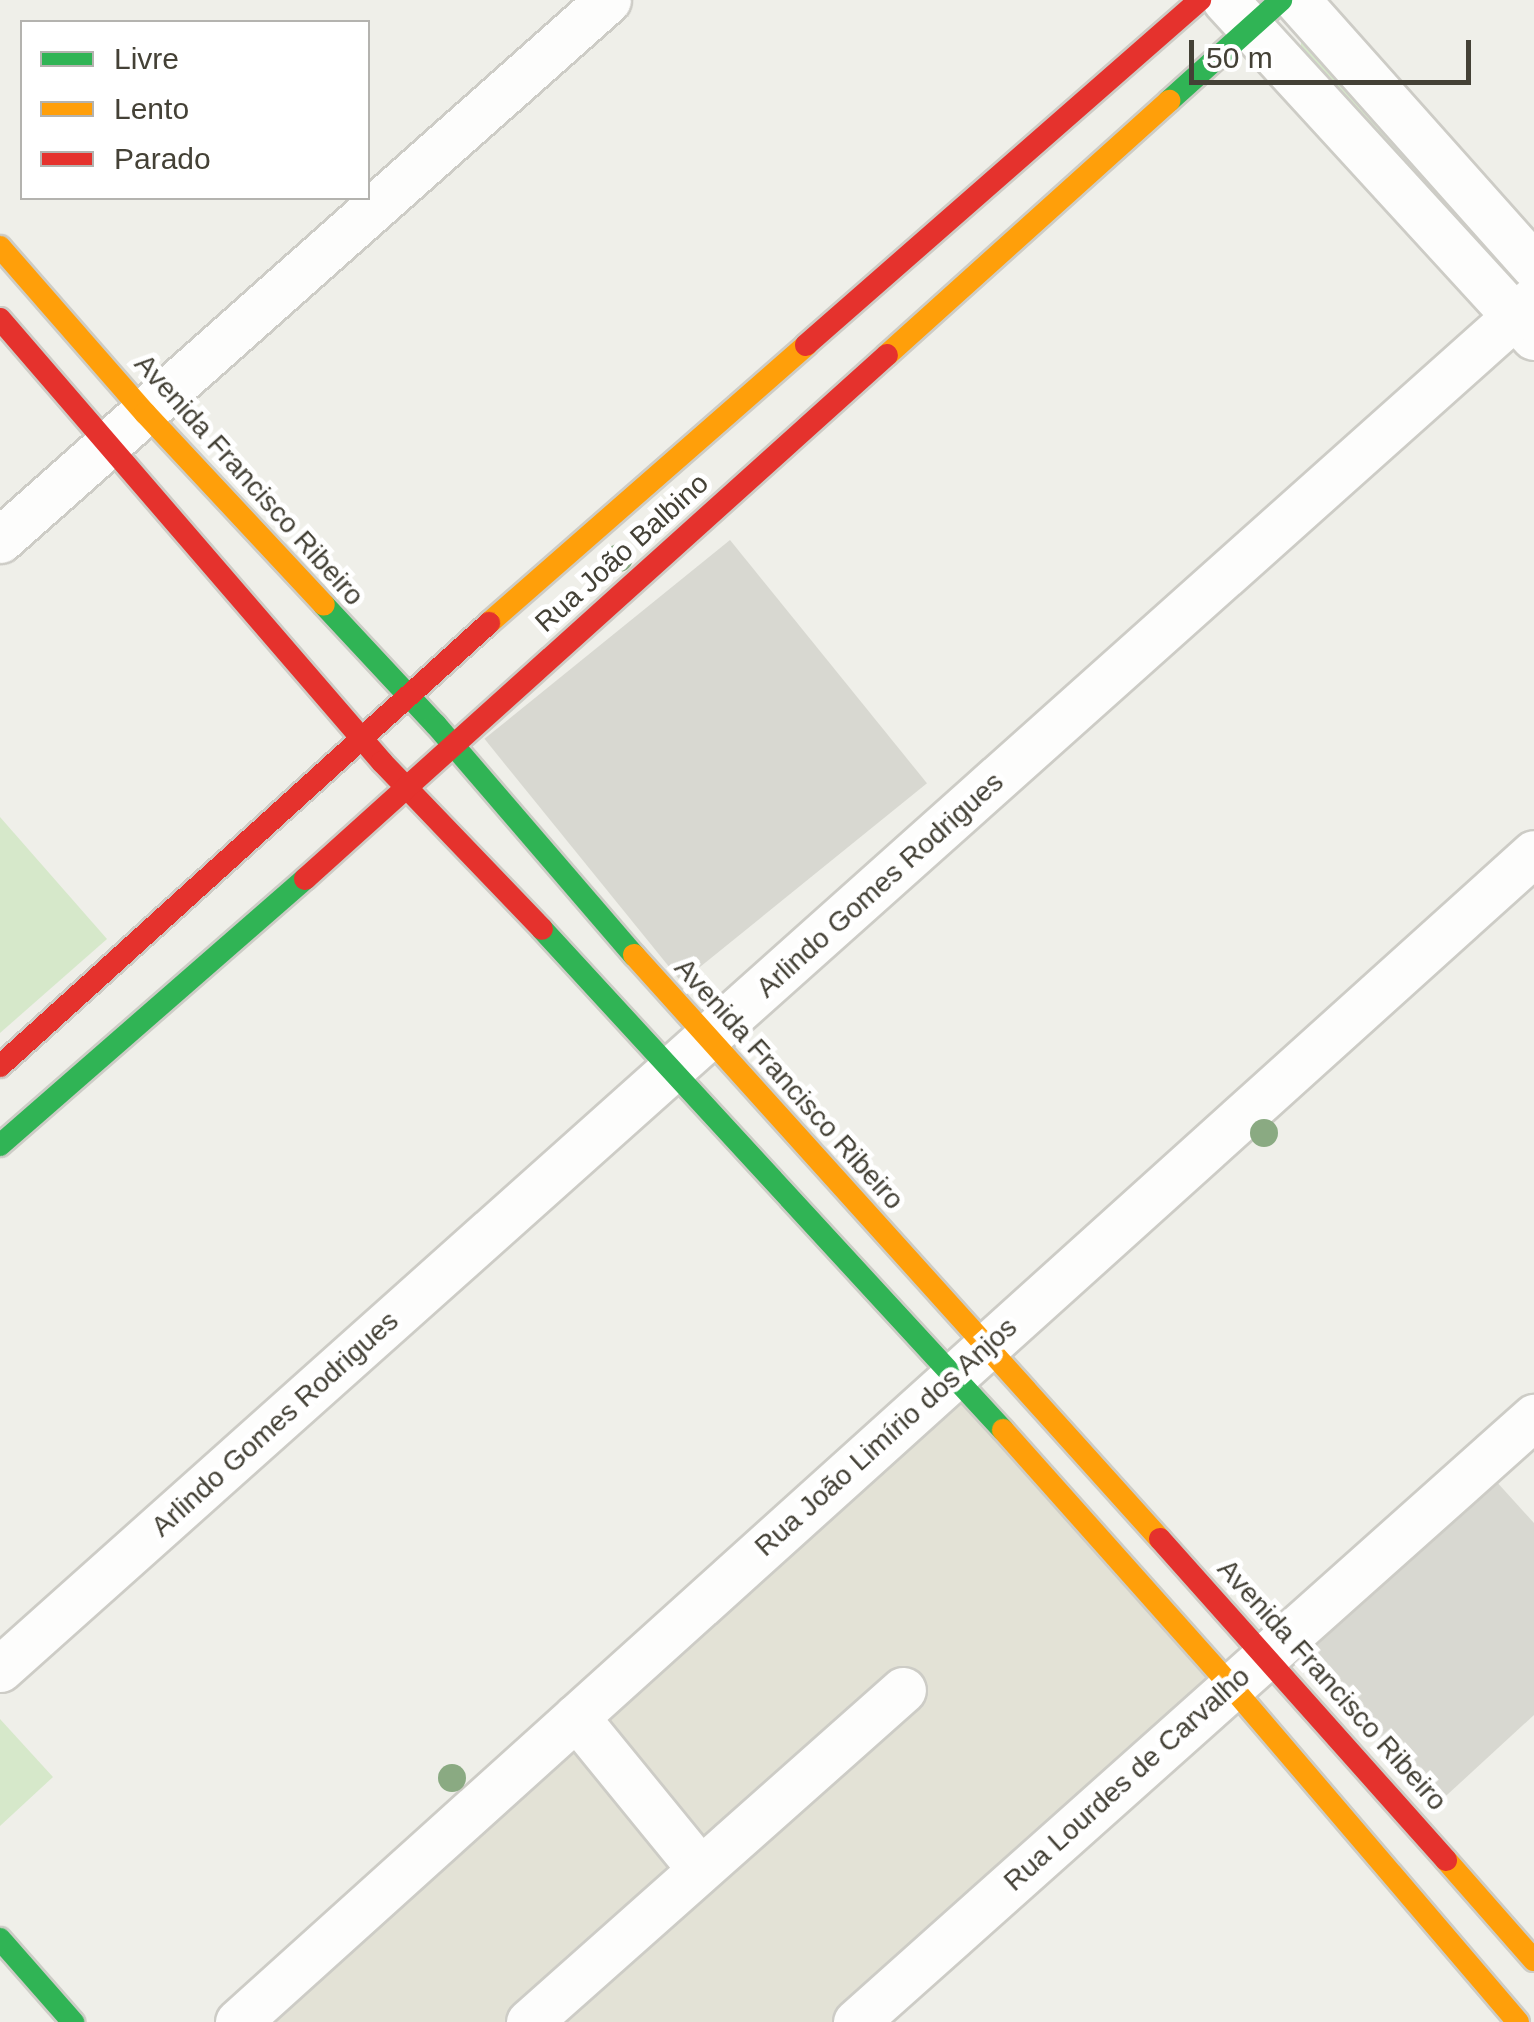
<!DOCTYPE html>
<html>
<head>
<meta charset="utf-8">
<style>
	body { margin:0 }
	#map { position:relative; width:1534px; height:2022px; overflow:hidden; background:#efefe9; font-family:Arial,sans-serif }
	div>[style] { position:absolute }
	.residential>* { inset:0; background:#e3e2d6 }
	.green>* { inset:0; background:#d6e8ca }
	.building>* { inset:0; background:#d8d8d1; transform-origin:0 0 }
	.roads { filter:drop-shadow(2px 0 #cdccc6) drop-shadow(-2px 0 #cdccc6) drop-shadow(0 2px #cdccc6) drop-shadow(0 -2px #cdccc6) }
	.street>* { height:45px; margin:-22.5px; padding:0 22.5px; transform-origin:22.5px; border-radius:22.5px; background:#fdfdfc }
	.fast>* { height:22px; margin:-11px; padding:0 11px; transform-origin:11px; border-radius:11px; background:#30b455 }
	.slow>* { height:22px; margin:-11px; padding:0 11px; transform-origin:11px; border-radius:11px; background:#ff9f0a }
	.jam>* { height:22px; margin:-11px; padding:0 11px; transform-origin:11px; border-radius:11px; background:#e5322d }
	.trees>* { width:28px; height:28px; margin:-14px; border-radius:50%; background:#8aaa82 }
	span { translate:-50% -50%; white-space:nowrap; text-align:center; line-height:1.15; -webkit-text-stroke:10px #fff; paint-order:stroke }
	.street-label { font-size:28px; color:#444136 }
	.legend { position:absolute; left:20px; top:20px; width:350px; height:180px; box-sizing:border-box; background:#fff; border:2px solid #b4b3af; margin:0; padding:12px 18px; list-style:none; font-size:30px; color:#444136 }
	.legend li { display:flex; align-items:center; gap:20px; height:50px }
	.legend b { width:50px; border:2px solid #b4b3af }
	.scale { position:absolute; left:1189px; top:40px; width:282px; height:45px; box-sizing:border-box; border:5px solid #444136; border-top:0; padding-left:12px; font-size:30px; line-height:35px; white-space:nowrap; color:#444136; -webkit-text-stroke:8px #fff; paint-order:stroke }
</style>
</head>
<body>
<div id="map">
	<div class="residential">
		<div style="clip-path:polygon(954px 1375px,1231px 1686px,856px 2022px,238px 2022px)"></div>
	</div>
	<div class="green">
		<div style="clip-path:polygon(1301px 36px,1531px 264px,1519px 290px,1301px 57px)"></div>
		<div style="clip-path:polygon(0 817px,107px 939px,0 1033px)"></div>
		<div style="clip-path:polygon(0 1719px,53px 1777px,0 1826px)"></div>
	</div>
	<div class="building">
		<div style="left:730px;top:540px;width:313px;height:316px;rotate:51deg"></div>
		<div style="clip-path:polygon(1495px 1480px,1534px 1523px,1534px 1715px,1435px 1806px,1304px 1654px)"></div>
	</div>
	<div class="roads">
		<div class="street">
			<div style="left:1225px;top:0;width:457px;rotate:47.5deg"></div>
			<div style="left:1297px;top:0;width:356px;rotate:48.3deg"></div>
			<div style="left:0;top:540px;width:813px;rotate:-41.61deg"></div>
			<div style="left:0;top:1669px;width:2057px;rotate:-41.77deg"></div>
			<div style="left:576px;top:1717px;width:196px;rotate:50.8deg"></div>
			<div style="left:238px;top:2022px;width:1745px;rotate:-42.05deg"></div>
			<div style="left:529px;top:2022px;width:500px;rotate:-41.6deg"></div>
			<div style="left:856px;top:2022px;width:909px;rotate:-41.74deg"></div>
		</div>
		<div class="fast">
			<div style="left:1169px;top:101px;width:151px;rotate:-42deg"></div>
			<div style="left:324px;top:605px;width:164px;rotate:47deg"></div>
			<div style="left:436px;top:725px;width:303px;rotate:49.3deg"></div>
			<div style="left:542px;top:929px;width:681px;rotate:47.38deg"></div>
			<div style="left:0;top:1145px;width:405px;rotate:-41.1deg"></div>
			<div style="left:0;top:1939px;width:111px;rotate:48.7deg"></div>
		</div>
		<div class="slow">
			<div style="left:0;top:247px;width:220px;rotate:48.9deg"></div>
			<div style="left:145px;top:413px;width:262px;rotate:47deg"></div>
			<div style="left:887px;top:355px;width:380px;rotate:-42deg"></div>
			<div style="left:489px;top:623px;width:422px;rotate:-41.2deg"></div>
			<div style="left:634px;top:955px;width:786px;rotate:47.99deg"></div>
			<div style="left:1003px;top:1430px;width:343px;rotate:48.3deg"></div>
			<div style="left:1231px;top:1686px;width:442px;rotate:49.5deg"></div>
			<div style="left:1446px;top:1860px;width:133px;rotate:48.7deg"></div>
		</div>
		<div class="jam">
			<div style="left:0;top:319px;width:585px;rotate:49.23deg"></div>
			<div style="left:382px;top:762px;width:231px;rotate:46.2deg"></div>
			<div style="left:806px;top:345px;width:524px;rotate:-41.21deg"></div>
			<div style="left:305px;top:879px;width:783px;rotate:-42deg"></div>
			<div style="left:0;top:1066px;width:660px;rotate:-42.17deg"></div>
			<div style="left:1160px;top:1539px;width:430px;rotate:48.3deg"></div>
		</div>
	</div>
	<div class="trees">
		<div style="left:619px;top:558px"></div>
		<div style="left:1264px;top:1133px"></div>
		<div style="left:452px;top:1778px"></div>
	</div>
	<div class="street-label">
		<span style="left:249px;top:480px;rotate:48deg">Avenida Francisco Ribeiro</span>
		<span style="left:622px;top:553px;rotate:-42deg">Rua João Balbino</span>
		<span style="left:880px;top:885px;rotate:-42deg">Arlindo Gomes Rodrigues</span>
		<span style="left:789px;top:1084px;rotate:48deg">Avenida Francisco Ribeiro</span>
		<span style="left:275px;top:1424px;rotate:-42deg">Arlindo Gomes Rodrigues</span>
		<span style="left:886px;top:1437px;rotate:-42deg">Rua João Limírio dos Anjos</span>
		<span style="left:1332px;top:1685px;rotate:48deg">Avenida Francisco Ribeiro</span>
		<span style="left:1127px;top:1779px;rotate:-42deg">Rua Lourdes de Carvalho</span>
	</div>
	<ul class="legend">
	<li><b style="height:12px;background:#30b455"></b>Livre</li>
	<li><b style="height:12px;background:#ff9f0a"></b>Lento</li>
	<li><b style="height:12px;background:#e5322d"></b>Parado</li>
	</ul>
	<div class="scale">50 m</div>
</div>
</body>
</html>
